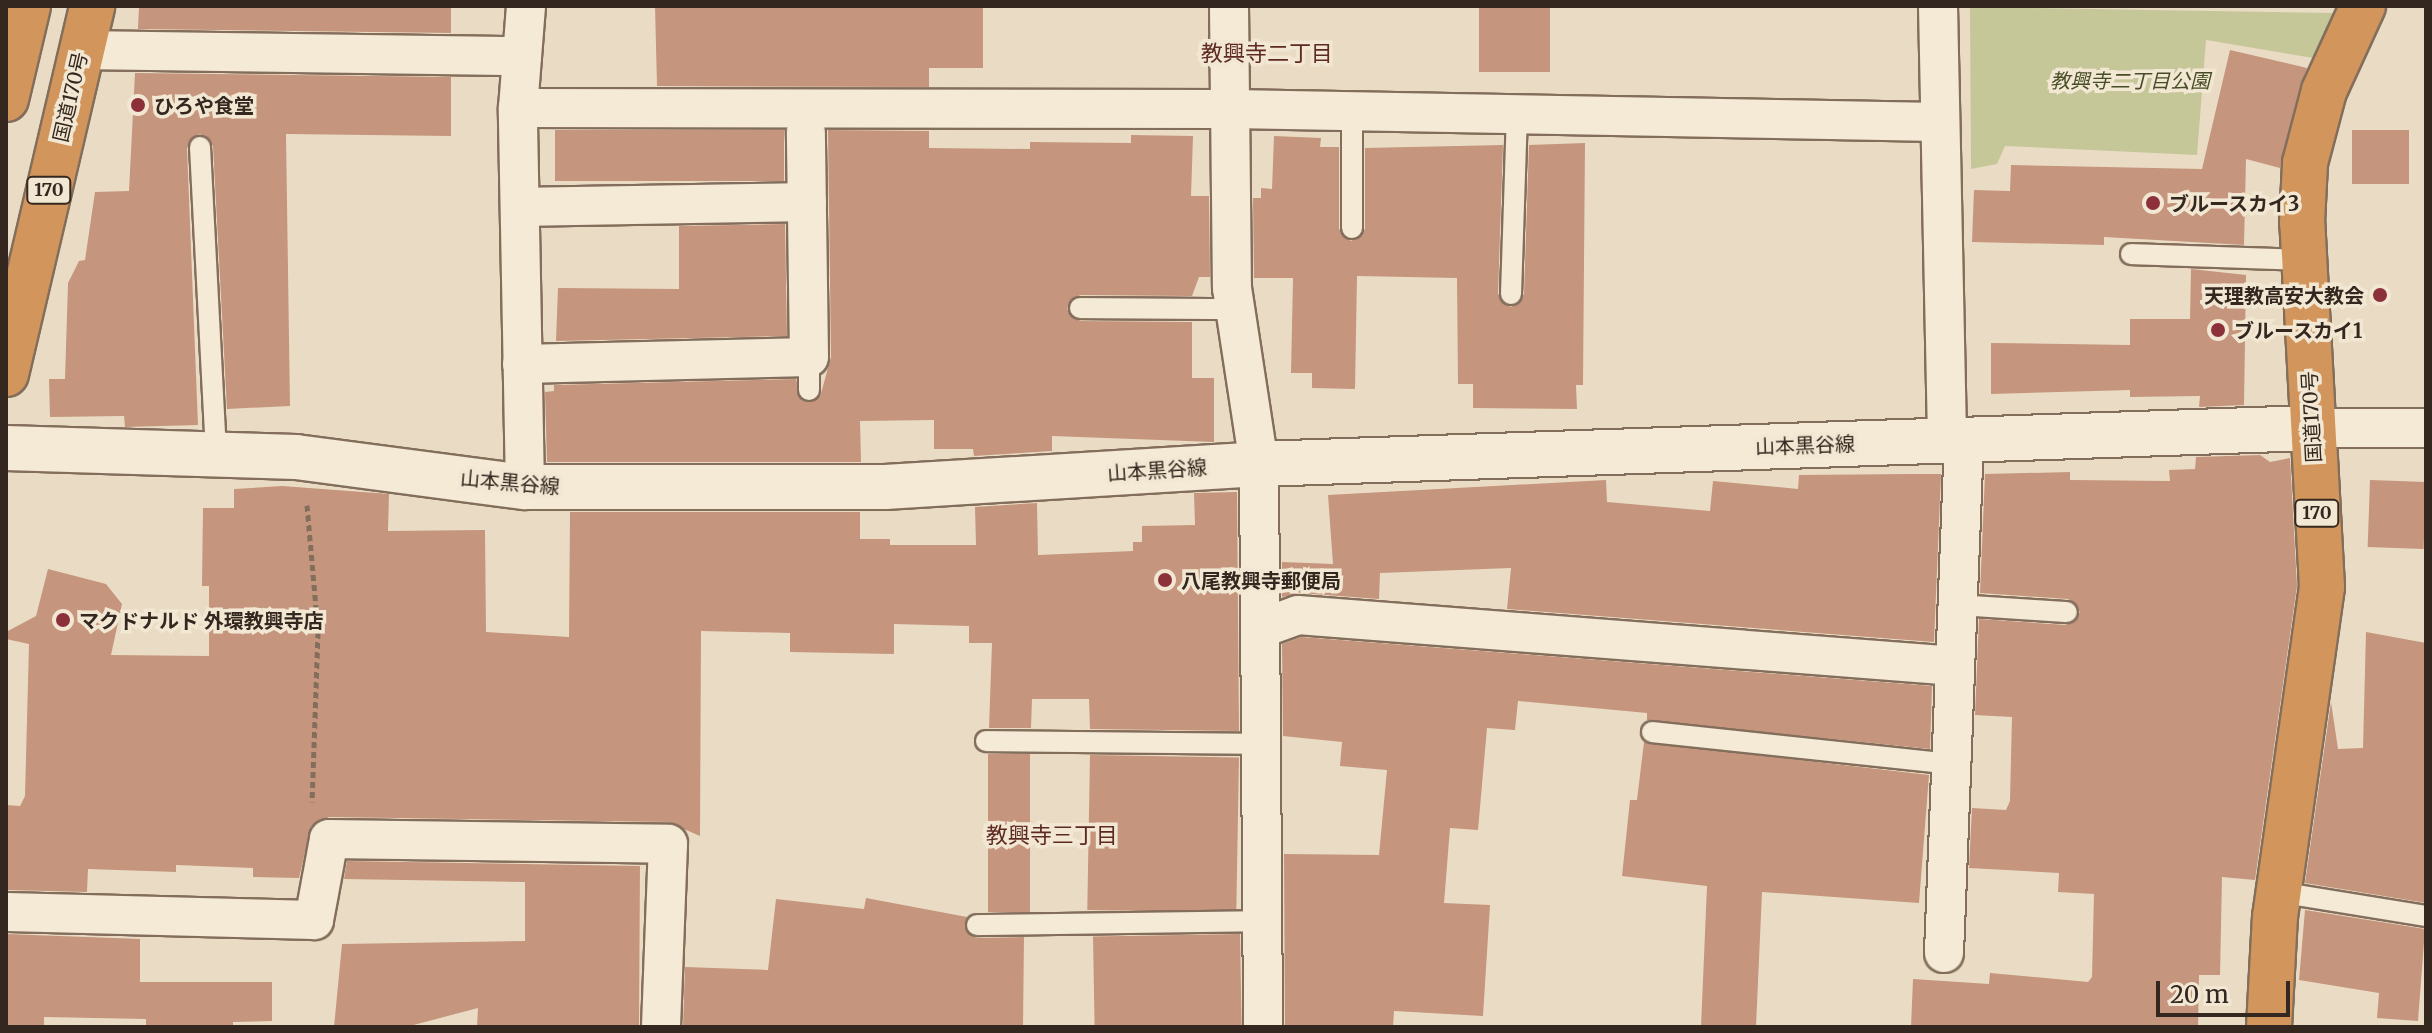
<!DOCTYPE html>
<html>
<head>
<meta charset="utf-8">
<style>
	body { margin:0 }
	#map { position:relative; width:2432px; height:1033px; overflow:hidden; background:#eadcc4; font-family:Merriweather,"Noto Sans JP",serif }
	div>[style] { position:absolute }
	.green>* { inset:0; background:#c5c799 }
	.building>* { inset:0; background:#c5957d; transform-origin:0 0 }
	.path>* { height:5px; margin-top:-2.5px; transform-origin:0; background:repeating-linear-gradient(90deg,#836e5c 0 6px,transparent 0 10px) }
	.roads { filter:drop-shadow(2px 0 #836e5c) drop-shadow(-2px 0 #836e5c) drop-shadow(0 2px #836e5c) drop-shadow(0 -2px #836e5c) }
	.lane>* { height:20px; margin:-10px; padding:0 10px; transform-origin:10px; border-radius:10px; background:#f5ead6 }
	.street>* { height:38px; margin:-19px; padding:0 19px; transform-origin:19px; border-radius:19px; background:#f5ead6 }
	.secondary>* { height:44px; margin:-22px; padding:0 22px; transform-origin:22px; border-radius:22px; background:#f5ead6 }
	.highway>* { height:44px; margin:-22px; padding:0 22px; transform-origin:22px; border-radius:22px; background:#d2955b }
	.dots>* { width:22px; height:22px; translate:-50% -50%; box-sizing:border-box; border:4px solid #f2e7d2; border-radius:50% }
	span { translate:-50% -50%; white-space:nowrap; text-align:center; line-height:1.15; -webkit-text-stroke:7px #f2e7d2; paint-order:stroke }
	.shield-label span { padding:2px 6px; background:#f2e7d2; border:2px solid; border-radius:6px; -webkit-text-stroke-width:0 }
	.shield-label { font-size:18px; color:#34271f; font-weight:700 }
	.park-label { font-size:20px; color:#474e27; font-style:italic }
	.street-label { font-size:20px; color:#34271f }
	.poi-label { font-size:20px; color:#34271f; font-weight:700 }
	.left { translate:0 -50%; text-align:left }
	.right { translate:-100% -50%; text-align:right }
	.neighbourhood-label { font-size:22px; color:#5d2a22 }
	.frame { position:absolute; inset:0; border:8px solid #34271f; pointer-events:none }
	.scale { position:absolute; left:2156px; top:981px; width:134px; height:36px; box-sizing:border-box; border:4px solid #34271f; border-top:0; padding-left:10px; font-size:24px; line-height:28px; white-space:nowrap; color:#34271f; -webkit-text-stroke:6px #f2e7d2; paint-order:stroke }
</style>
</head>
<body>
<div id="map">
	<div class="green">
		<div style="clip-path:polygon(1970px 7px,2334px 13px,2313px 58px,2206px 40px,2197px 155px,2005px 146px,1997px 164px,1971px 169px)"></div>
	</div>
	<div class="building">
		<div style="clip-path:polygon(139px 6px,451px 6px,451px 33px,138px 29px)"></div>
		<div style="clip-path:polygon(655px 6px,983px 6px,983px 68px,929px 68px,929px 87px,657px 86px)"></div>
		<div style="left:1479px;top:6px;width:71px;height:66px"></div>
		<div style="clip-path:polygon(2230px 50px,2307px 68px,2280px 168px,2246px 159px,2244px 245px,2104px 237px,2104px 245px,1972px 242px,1974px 190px,2010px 191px,2011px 165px,2202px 169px)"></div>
		<div style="clip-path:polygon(135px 73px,451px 77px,451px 136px,286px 134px,290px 406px,227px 409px,213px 146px,200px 134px,187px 148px,198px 425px,125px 427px,124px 416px,50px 417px,49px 379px,65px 379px,68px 283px,79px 261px,85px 260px,95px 192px,129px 191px)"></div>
		<div style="left:555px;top:130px;width:229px;height:51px"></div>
		<div style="clip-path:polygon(828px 130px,929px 131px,929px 148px,1030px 149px,1030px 142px,1131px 143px,1131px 135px,1193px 136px,1191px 196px,1209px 196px,1210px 277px,1199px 277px,1192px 296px,1080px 295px,1067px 309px,1080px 321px,1192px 322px,1192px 378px,1214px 378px,1214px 442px,1052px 436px,1052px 451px,974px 456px,973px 449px,934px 449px,934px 420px,860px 421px,861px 462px,547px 462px,545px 392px,554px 391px,554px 385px,796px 379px,802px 401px,820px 397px,831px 357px)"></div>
		<div style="left:2352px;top:130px;width:57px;height:54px"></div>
		<div style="clip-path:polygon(1274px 136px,1321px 138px,1320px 147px,1339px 147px,1339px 229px,1351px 241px,1365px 229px,1365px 148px,1503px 145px,1498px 294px,1511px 307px,1524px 294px,1529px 145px,1585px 143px,1583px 385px,1576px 385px,1577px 409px,1473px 408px,1473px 384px,1458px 384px,1457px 278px,1357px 276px,1355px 389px,1312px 388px,1312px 373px,1291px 373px,1293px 278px,1254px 278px,1253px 198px,1261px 198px,1261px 188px,1272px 189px)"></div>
		<div style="clip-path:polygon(785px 224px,787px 336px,556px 341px,558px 288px,679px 289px,679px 226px)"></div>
		<div style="clip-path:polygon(2191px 269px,2246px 275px,2244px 405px,2199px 407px,2200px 396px,2130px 397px,2130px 390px,1991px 394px,1991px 343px,2130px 345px,2130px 319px,2190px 319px)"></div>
		<div style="clip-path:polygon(2260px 455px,2270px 462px,2290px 458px,2297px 586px,2255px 880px,2222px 877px,2220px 975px,2199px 975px,2198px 1027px,1911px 1027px,1913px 979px,1989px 984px,1990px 973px,2088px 982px,2092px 977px,2094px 894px,2058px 892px,2059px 873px,1969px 868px,1972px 808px,2006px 810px,2010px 801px,2012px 717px,1975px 715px,1979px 619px,2066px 625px,2080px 612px,2068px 599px,1980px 593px,1985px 474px,2070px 472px,2070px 480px,2170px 481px,2169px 470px,2195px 469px,2196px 457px)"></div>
		<div style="clip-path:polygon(1912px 474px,1941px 474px,1934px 642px,1507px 609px,1511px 568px,1380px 573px,1379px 599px,1300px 593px,1282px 597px,1282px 562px,1333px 564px,1328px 495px,1606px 480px,1607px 502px,1710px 511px,1713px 481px,1798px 489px,1799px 475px)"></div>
		<div style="left:2370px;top:480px;width:56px;height:67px;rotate:2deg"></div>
		<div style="clip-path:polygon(282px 486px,389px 494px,388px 531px,485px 530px,486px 632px,569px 637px,570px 512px,860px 512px,860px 539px,890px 539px,890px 545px,976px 545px,975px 507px,1037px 503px,1038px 555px,1133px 551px,1133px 542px,1142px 542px,1142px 526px,1195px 525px,1194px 493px,1237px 492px,1239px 731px,1090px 729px,1089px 699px,1032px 699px,1031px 728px,989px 728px,992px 643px,969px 643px,969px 626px,894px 624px,894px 654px,790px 652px,790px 633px,701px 631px,700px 836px,668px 822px,329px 817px,311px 826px,299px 878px,253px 877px,253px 868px,176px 865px,176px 872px,88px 869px,87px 892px,6px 890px,6px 805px,20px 806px,25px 796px,29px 644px,6px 639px,6px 632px,36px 616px,48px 569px,106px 584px,122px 604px,111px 655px,209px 656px,209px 586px,202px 586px,203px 508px,234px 508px,234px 489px)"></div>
		<div style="clip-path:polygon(2366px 632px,2426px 643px,2426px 903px,2305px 883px,2331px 702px,2338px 749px,2363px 748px)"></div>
		<div style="clip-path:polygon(1301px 637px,1932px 686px,1930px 749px,1647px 720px,1647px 713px,1518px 701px,1515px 730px,1487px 728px,1478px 830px,1450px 828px,1444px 903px,1490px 905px,1483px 1016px,1394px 1011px,1393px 1027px,1285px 1027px,1284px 854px,1379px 855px,1387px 770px,1340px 766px,1342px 742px,1283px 736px,1282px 644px)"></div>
		<div style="clip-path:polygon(1644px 742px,1929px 775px,1919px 903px,1762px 892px,1756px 1027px,1701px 1027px,1707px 886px,1622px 876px,1630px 800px,1637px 800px)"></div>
		<div style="left:988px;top:754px;width:42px;height:158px"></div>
		<div style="left:1090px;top:755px;width:149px;height:155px;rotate:1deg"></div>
		<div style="clip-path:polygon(347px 861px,640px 866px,639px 1027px,477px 1026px,478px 1008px,406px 1027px,334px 1027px,342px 944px,525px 941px,525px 882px,344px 879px)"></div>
		<div style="clip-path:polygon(866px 898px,967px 917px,966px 931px,976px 938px,1024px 937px,1023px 1027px,683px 1027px,685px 967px,768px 970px,776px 899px,864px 909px)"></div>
		<div style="clip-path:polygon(2305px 910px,2425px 929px,2418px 1021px,2377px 1018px,2379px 993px,2299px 980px)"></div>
		<div style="clip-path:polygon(6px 934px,140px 939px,140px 982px,272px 982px,272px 1021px,233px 1022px,233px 1027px,146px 1027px,146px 1019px,44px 1017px,44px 1027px,6px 1027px)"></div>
		<div style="left:1240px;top:934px;width:93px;height:147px;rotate:89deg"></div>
	</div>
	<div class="path">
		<div style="left:307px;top:505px;width:127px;rotate:85deg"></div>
		<div style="left:318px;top:632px;width:170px;rotate:92deg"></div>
	</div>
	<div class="roads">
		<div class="lane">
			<div style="left:1352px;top:111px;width:117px;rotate:90deg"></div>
			<div style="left:200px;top:147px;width:308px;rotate:87deg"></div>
			<div style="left:2131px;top:254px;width:172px;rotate:2deg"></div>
			<div style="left:1511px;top:294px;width:180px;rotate:-88.1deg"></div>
			<div style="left:1080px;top:308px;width:156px;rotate:0.4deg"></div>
			<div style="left:809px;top:390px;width:33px;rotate:-90deg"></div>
			<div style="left:1958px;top:605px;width:109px;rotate:3.7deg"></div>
			<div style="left:1652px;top:732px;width:302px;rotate:6.1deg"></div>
			<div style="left:986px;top:741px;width:275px;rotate:0.6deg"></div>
			<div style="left:2278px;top:892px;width:150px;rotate:9.2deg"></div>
			<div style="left:977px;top:925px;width:285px;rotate:-0.8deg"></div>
		</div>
		<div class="street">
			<div style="left:1229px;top:6px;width:282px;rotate:89.4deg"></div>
			<div style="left:1232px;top:288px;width:178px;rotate:81.3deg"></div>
			<div style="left:1259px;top:464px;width:563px;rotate:89.59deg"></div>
			<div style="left:1938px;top:6px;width:434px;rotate:88.8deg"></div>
			<div style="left:81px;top:50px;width:441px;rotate:0.8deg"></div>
			<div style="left:518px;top:108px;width:714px;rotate:0.08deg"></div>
			<div style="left:1232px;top:109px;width:706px;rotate:1.05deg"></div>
			<div style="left:520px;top:207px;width:287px;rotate:-1deg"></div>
			<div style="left:522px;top:364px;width:287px;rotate:-1.4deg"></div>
			<div style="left:809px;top:357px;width:225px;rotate:-90.8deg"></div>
			<div style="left:2311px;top:428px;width:115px"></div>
			<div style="left:525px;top:487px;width:379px;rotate:-91.1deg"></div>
			<div style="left:518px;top:108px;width:102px;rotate:-85.5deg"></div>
			<div style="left:1260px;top:629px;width:40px;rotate:-20.2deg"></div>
			<div style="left:1298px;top:615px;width:659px;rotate:4.44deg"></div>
			<div style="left:6px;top:912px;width:308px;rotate:1.5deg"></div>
			<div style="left:314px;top:920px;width:82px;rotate:-79.5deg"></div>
			<div style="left:329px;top:839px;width:339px;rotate:0.8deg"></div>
			<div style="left:668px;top:844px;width:183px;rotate:92.2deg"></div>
			<div style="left:1944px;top:953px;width:514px;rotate:-87.77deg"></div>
		</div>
		<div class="secondary">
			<div style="left:6px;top:448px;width:290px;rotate:1.8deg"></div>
			<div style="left:296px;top:457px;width:231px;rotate:7.5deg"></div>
			<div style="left:525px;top:487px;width:360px"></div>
			<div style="left:885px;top:487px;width:375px;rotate:-3.5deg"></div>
			<div style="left:1259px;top:464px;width:1053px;rotate:-1.96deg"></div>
		</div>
		<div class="highway">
			<div style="left:6px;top:99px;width:96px;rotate:-76.7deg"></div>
			<div style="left:6px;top:374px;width:378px;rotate:-76.8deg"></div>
			<div style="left:2269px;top:1027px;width:110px;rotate:-86.9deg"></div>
			<div style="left:2275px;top:917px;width:333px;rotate:-81.9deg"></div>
			<div style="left:2322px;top:587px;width:365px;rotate:-93.1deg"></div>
			<div style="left:2302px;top:223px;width:60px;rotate:-87.1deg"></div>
			<div style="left:2305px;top:163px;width:74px;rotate:-75.2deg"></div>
			<div style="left:2324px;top:91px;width:94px;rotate:-65.4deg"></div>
		</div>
	</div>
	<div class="dots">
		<div style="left:138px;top:105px;background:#8c3139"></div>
		<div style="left:2153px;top:203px;background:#8c3139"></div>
		<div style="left:2380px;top:295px;background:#8c3139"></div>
		<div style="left:2218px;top:330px;background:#8c3139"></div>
		<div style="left:1165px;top:580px;background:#8c3139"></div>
		<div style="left:63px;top:620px;background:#8c3139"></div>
	</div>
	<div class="shield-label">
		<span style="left:49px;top:190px">170</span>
		<span style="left:2317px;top:513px">170</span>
	</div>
	<div class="park-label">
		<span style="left:2130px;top:80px">教興寺二丁目公園</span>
	</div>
	<div class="street-label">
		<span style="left:70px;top:97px;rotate:-77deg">国道170号</span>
		<span style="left:2311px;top:417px;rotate:-93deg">国道170号</span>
		<span style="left:1805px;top:445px;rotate:-2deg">山本黒谷線</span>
		<span style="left:1157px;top:470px;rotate:-4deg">山本黒谷線</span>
		<span style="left:510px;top:482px;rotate:5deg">山本黒谷線</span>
	</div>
	<div class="poi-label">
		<span class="left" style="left:154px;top:105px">ひろや食堂</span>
		<span class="left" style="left:2169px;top:203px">ブルースカイ3</span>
		<span class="right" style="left:2364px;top:295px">天理教高安大教会</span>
		<span class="left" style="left:2234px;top:330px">ブルースカイ1</span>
		<span class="left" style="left:1181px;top:580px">八尾教興寺郵便局</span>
		<span class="left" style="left:79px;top:620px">マクドナルド 外環教興寺店</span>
	</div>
	<div class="neighbourhood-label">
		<span style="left:1267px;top:54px">教興寺二丁目</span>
		<span style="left:1052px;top:836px">教興寺三丁目</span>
	</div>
	<div class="frame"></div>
	<div class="scale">20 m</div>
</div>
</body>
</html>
